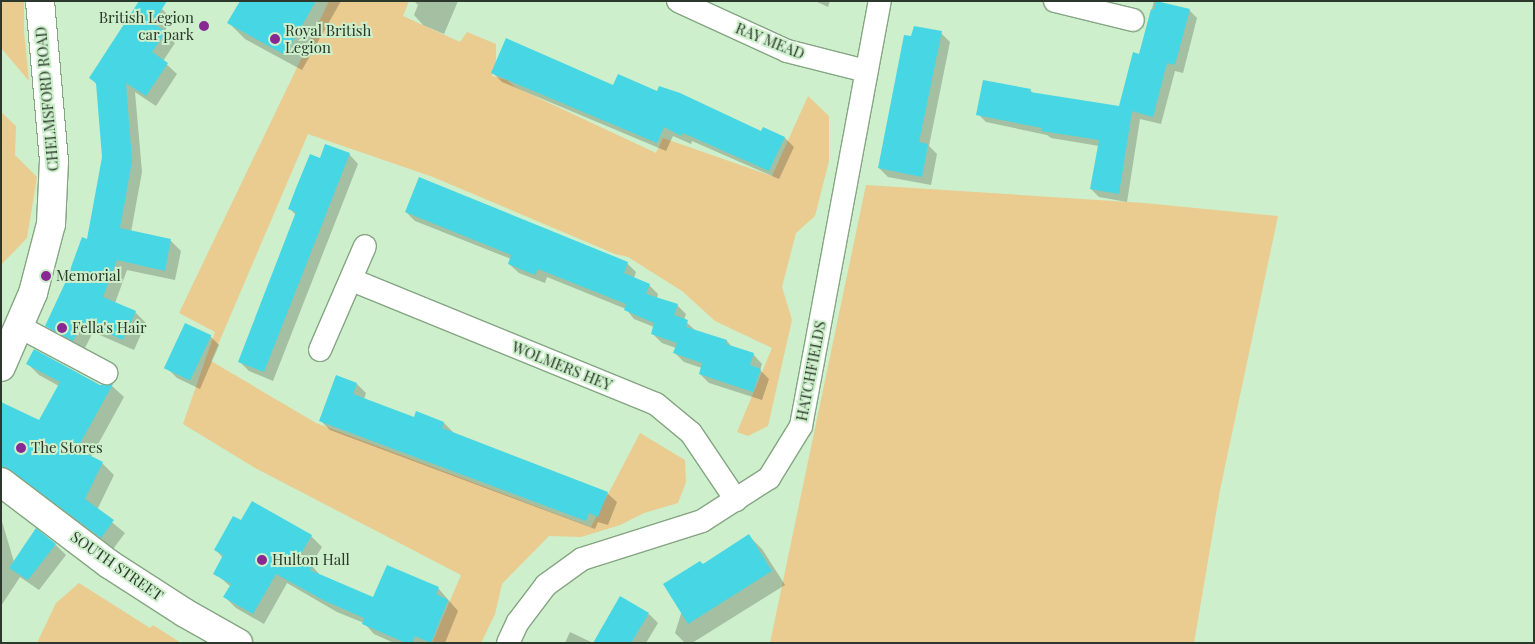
<!DOCTYPE html>
<html>
<head>
<meta charset="utf-8">
<style>
	body { margin:0 }
	#map { position:relative; width:1535px; height:644px; overflow:hidden; background:#cdefcb; font-family:"Playfair Display",serif }
	div>[style] { position:absolute }
	.green>* { inset:0; background:#eacb90 }
	.shadow>* { inset:0; background:#0003 }
	.building>* { inset:0; background:#47d7e4; transform-origin:0 0 }
	.roads { filter:drop-shadow(1px 0 #85a583) drop-shadow(-1px 0 #85a583) drop-shadow(0 1px #85a583) drop-shadow(0 -1px #85a583) }
	.street>* { height:22px; margin:-11px; padding:0 11px; transform-origin:11px; border-radius:11px; background:#fff }
	.secondary>* { height:28px; margin:-14px; padding:0 14px; transform-origin:14px; border-radius:14px; background:#fff }
	.dots>* { width:14px; height:14px; translate:-50% -50%; box-sizing:border-box; border:2px solid #cdefcb; border-radius:50% }
	span { translate:-50% -50%; white-space:nowrap; text-align:center; line-height:1.15; -webkit-text-stroke:4px #cdefcb; paint-order:stroke }
	.poi-label { font-size:15px; color:#2b382b }
	.right { translate:-100% -50%; text-align:right }
	.left { translate:0 -50%; text-align:left }
	.street-label { font-size:15px; color:#2b382b }
	.frame { position:absolute; inset:0; border:2px solid #2b382b; pointer-events:none }
</style>
</head>
<body>
<div id="map">
	<div class="green">
		<div style="clip-path:polygon(1px 1px,24px 1px,24px 32px,29px 81px,1px 48px)"></div>
		<div style="clip-path:polygon(329px 1px,409px 1px,403px 16px,460px 42px,467px 32px,496px 44px,496px 63px,492px 76px,507px 80px,515px 87px,656px 153px,663px 138px,772px 176px,808px 96px,829px 116px,829px 161px,815px 216px,796px 233px,782px 287px,792px 320px,768px 426px,748px 436px,737px 432px,772px 348px,715px 321px,682px 291px,628px 257px,615px 254px,433px 177px,308px 134px,211px 361px,316px 423px,591px 527px,640px 433px,685px 460px,686px 482px,678px 503px,644px 513px,620px 525px,581px 537px,549px 536px,502px 584px,495px 614px,481px 643px,432px 643px,461px 575px,257px 469px,183px 424px,215px 332px,179px 313px)"></div>
		<div style="clip-path:polygon(1px 112px,16px 126px,15px 155px,37px 177px,27px 238px,1px 265px)"></div>
		<div style="clip-path:polygon(866px 185px,1144px 203px,1278px 216px,1220px 490px,1194px 643px,770px 643px)"></div>
		<div style="clip-path:polygon(79px 583px,150px 628px,153px 625px,181px 643px,37px 643px,56px 603px)"></div>
	</div>
	<div class="shadow">
		<div style="clip-path:polygon(288px 1px,341px 1px,302px 70px,245px 39px,229px 23px)"></div>
		<div style="clip-path:polygon(414px 1px,458px 1px,444px 34px,423px 25px,414px 15px,418px 5px)"></div>
		<div style="clip-path:polygon(815px 1px,830px 1px,828px 7px)"></div>
		<div style="clip-path:polygon(1154px 1px,1189px 10px,1197px 18px,1183px 73px,1175px 71px,1161px 124px,1140px 119px,1127px 202px,1099px 197px,1091px 189px,1099px 146px,1051px 138px,1047px 135px,986px 122px,978px 114px,1030px 90px,1034px 94px,1120px 108px,1140px 55px)"></div>
		<div style="clip-path:polygon(162px 9px,172px 19px,164px 32px,175px 43px,163px 61px,177px 74px,156px 106px,135px 92px,142px 172px,131px 232px,171px 241px,181px 251px,175px 280px,127px 270px,115px 303px,135px 312px,146px 323px,134px 350px,93px 332px,84px 350px,57px 336px,47px 325px,88px 241px,103px 157px,97px 85px,90px 77px)"></div>
		<div style="clip-path:polygon(941px 33px,950px 42px,929px 146px,937px 154px,931px 185px,888px 177px,879px 168px,912px 38px)"></div>
		<div style="clip-path:polygon(493px 73px,658px 93px,761px 133px,785px 138px,794px 147px,779px 179px,692px 141px,691px 144px,673px 136px,666px 151px,502px 82px)"></div>
		<div style="clip-path:polygon(349px 154px,358px 164px,273px 381px,249px 371px,240px 362px,296px 215px,290px 209px,321px 159px)"></div>
		<div style="clip-path:polygon(406px 212px,627px 263px,636px 272px,634px 278px,649px 285px,658px 294px,657px 298px,677px 305px,686px 314px,684px 320px,696px 331px,727px 341px,733px 348px,753px 354px,762px 364px,760px 370px,769px 379px,762px 400px,709px 383px,700px 374px,702px 368px,684px 362px,675px 353px,676px 348px,662px 343px,652px 333px,654px 327px,634px 319px,626px 309px,547px 277px,545px 283px,519px 273px,509px 264px,511px 259px,415px 221px)"></div>
		<div style="clip-path:polygon(210px 336px,219px 345px,200px 389px,177px 378px,168px 369px)"></div>
		<div style="clip-path:polygon(27px 363px,100px 386px,112px 386px,124px 397px,91px 457px,102px 463px,114px 475px,97px 510px,125px 533px,113px 549px,24px 481px,15px 478px,1px 477px,1px 418px,40px 422px,59px 386px,39px 375px)"></div>
		<div style="clip-path:polygon(337px 376px,357px 384px,366px 393px,364px 399px,415px 419px,417px 413px,444px 423px,454px 433px,607px 493px,617px 502px,608px 525px,598px 522px,595px 529px,330px 430px,320px 420px)"></div>
		<div style="clip-path:polygon(1px 518px,14px 562px,56px 545px,66px 555px,39px 590px,20px 577px,1px 606px)"></div>
		<div style="clip-path:polygon(242px 522px,311px 536px,322px 547px,311px 565px,322px 577px,374px 599px,438px 588px,458px 611px,445px 643px,394px 643px,374px 634px,364px 623px,337px 612px,287px 583px,264px 624px,236px 608px,225px 597px,231px 587px,215px 573px,223px 558px,215px 549px)"></div>
		<div style="clip-path:polygon(749px 536px,762px 549px,785px 585px,692px 643px,685px 643px,675px 633px,694px 572px)"></div>
		<div style="clip-path:polygon(649px 614px,658px 623px,646px 643px,608px 643px)"></div>
		<div style="clip-path:polygon(570px 632px,593px 643px,565px 643px)"></div>
	</div>
	<div class="building">
		<div style="clip-path:polygon(139px 1px,167px 1px,153px 23px,166px 32px,152px 52px,168px 63px,146px 96px,126px 83px,132px 161px,120px 228px,171px 239px,165px 271px,117px 260px,103px 297px,136px 311px,123px 340px,82px 322px,73px 341px,45px 326px,66px 281px,82px 237px,87px 239px,102px 157px,96px 83px,89px 78px)"></div>
		<div style="clip-path:polygon(240px 1px,316px 1px,285px 55px,227px 23px)"></div>
		<div style="clip-path:polygon(1156px 1px,1190px 9px,1175px 65px,1167px 63px,1153px 117px,1132px 111px,1119px 194px,1090px 189px,1099px 140px,1041px 131px,1042px 128px,976px 115px,983px 80px,1031px 89px,1030px 92px,1119px 106px,1133px 52px,1139px 54px,1151px 9px,1154px 10px)"></div>
		<div style="clip-path:polygon(914px 26px,942px 31px,919px 142px,928px 144px,922px 177px,878px 168px,904px 35px,911px 36px)"></div>
		<div style="clip-path:polygon(506px 38px,613px 85px,618px 74px,657px 91px,659px 86px,680px 93px,761px 131px,763px 127px,785px 137px,769px 171px,683px 133px,681px 136px,664px 127px,657px 143px,491px 73px)"></div>
		<div style="clip-path:polygon(325px 144px,350px 153px,264px 372px,238px 362px,296px 212px,288px 209px,296px 188px,310px 154px,320px 158px)"></div>
		<div style="clip-path:polygon(419px 177px,628px 262px,624px 273px,650px 284px,646px 294px,678px 304px,674px 315px,688px 320px,686px 327px,727px 340px,726px 344px,754px 353px,750px 365px,761px 369px,753px 392px,699px 374px,702px 363px,673px 353px,677px 343px,651px 334px,654px 323px,624px 310px,626px 304px,538px 269px,535px 275px,508px 264px,511px 255px,405px 212px)"></div>
		<div style="left:185px;top:323px;width:29px;height:50px;rotate:25deg"></div>
		<div style="clip-path:polygon(34px 349px,100px 385px,113px 384px,77px 449px,103px 462px,85px 499px,114px 520px,101px 538px,10px 470px,1px 467px,1px 402px,39px 420px,60px 382px,26px 364px)"></div>
		<div style="clip-path:polygon(336px 375px,357px 383px,353px 394px,414px 417px,416px 411px,444px 422px,442px 428px,608px 492px,598px 517px,589px 513px,586px 521px,319px 421px)"></div>
		<div style="clip-path:polygon(252px 501px,312px 535px,299px 557px,313px 565px,310px 570px,373px 597px,387px 565px,439px 587px,436px 594px,448px 600px,431px 643px,415px 636px,412px 643px,406px 643px,362px 624px,364px 618px,325px 601px,276px 574px,253px 614px,223px 597px,231px 584px,213px 574px,223px 555px,214px 550px,233px 516px,241px 520px)"></div>
		<div style="clip-path:polygon(36px 528px,56px 544px,28px 580px,9px 568px)"></div>
		<div style="clip-path:polygon(749px 534px,772px 571px,688px 624px,663px 584px,700px 561px,703px 564px)"></div>
		<div style="clip-path:polygon(620px 596px,649px 613px,631px 643px,593px 643px)"></div>
	</div>
	<div class="roads">
		<div class="street">
			<div style="left:678px;top:1px;width:120px;rotate:24.6deg"></div>
			<div style="left:787px;top:51px;width:81px;rotate:14.2deg"></div>
			<div style="left:1055px;top:1px;width:80px;rotate:13.7deg"></div>
			<div style="left:352px;top:280px;width:328px;rotate:22.2deg"></div>
			<div style="left:656px;top:404px;width:45px;rotate:39.6deg"></div>
			<div style="left:691px;top:433px;width:81px;rotate:56.1deg"></div>
			<div style="left:20px;top:327px;width:98px;rotate:28.1deg"></div>
			<div style="left:320px;top:350px;width:113px;rotate:-66.6deg"></div>
			<div style="left:508px;top:643px;width:23px;rotate:-65deg"></div>
			<div style="left:518px;top:622px;width:46px;rotate:-52.9deg"></div>
			<div style="left:546px;top:585px;width:44px;rotate:-35.8deg"></div>
			<div style="left:582px;top:559px;width:126px;rotate:-17.6deg"></div>
			<div style="left:702px;top:521px;width:80px;rotate:-32.7deg"></div>
			<div style="left:769px;top:478px;width:61px;rotate:-58.4deg"></div>
			<div style="left:801px;top:426px;width:432px;rotate:-79.5deg"></div>
		</div>
		<div class="secondary">
			<div style="left:1px;top:367px;width:81px;rotate:-66.6deg"></div>
			<div style="left:33px;top:293px;width:71px;rotate:-75.4deg"></div>
			<div style="left:51px;top:224px;width:63px;rotate:-87.3deg"></div>
			<div style="left:54px;top:161px;width:161px;rotate:-95deg"></div>
			<div style="left:1px;top:482px;width:136px;rotate:37.2deg"></div>
			<div style="left:109px;top:564px;width:90px;rotate:32.8deg"></div>
			<div style="left:185px;top:613px;width:61px;rotate:29.5deg"></div>
		</div>
	</div>
	<div class="dots">
		<div style="left:204px;top:26px;background:#882892"></div>
		<div style="left:275px;top:39px;background:#882892"></div>
		<div style="left:46px;top:276px;background:#882892"></div>
		<div style="left:62px;top:328px;background:#882892"></div>
		<div style="left:21px;top:448px;background:#882892"></div>
		<div style="left:262px;top:560px;background:#882892"></div>
	</div>
	<div class="poi-label">
		<span class="right" style="left:194px;top:26px">British Legion<br>car park</span>
		<span class="left" style="left:285px;top:39px">Royal British<br>Legion</span>
		<span class="left" style="left:56px;top:276px">Memorial</span>
		<span class="left" style="left:72px;top:328px">Fella's Hair</span>
		<span class="left" style="left:31px;top:448px">The Stores</span>
		<span class="left" style="left:272px;top:560px">Hulton Hall</span>
	</div>
	<div class="street-label">
		<span style="left:770px;top:41px;rotate:22deg">RAY MEAD</span>
		<span style="left:47px;top:99px;rotate:-95deg">CHELMSFORD ROAD</span>
		<span style="left:562px;top:366px;rotate:22deg">WOLMERS HEY</span>
		<span style="left:811px;top:371px;rotate:-79deg">HATCHFIELDS</span>
		<span style="left:117px;top:566px;rotate:35deg">SOUTH STREET</span>
	</div>
	<div class="frame"></div>
</div>
</body>
</html>
